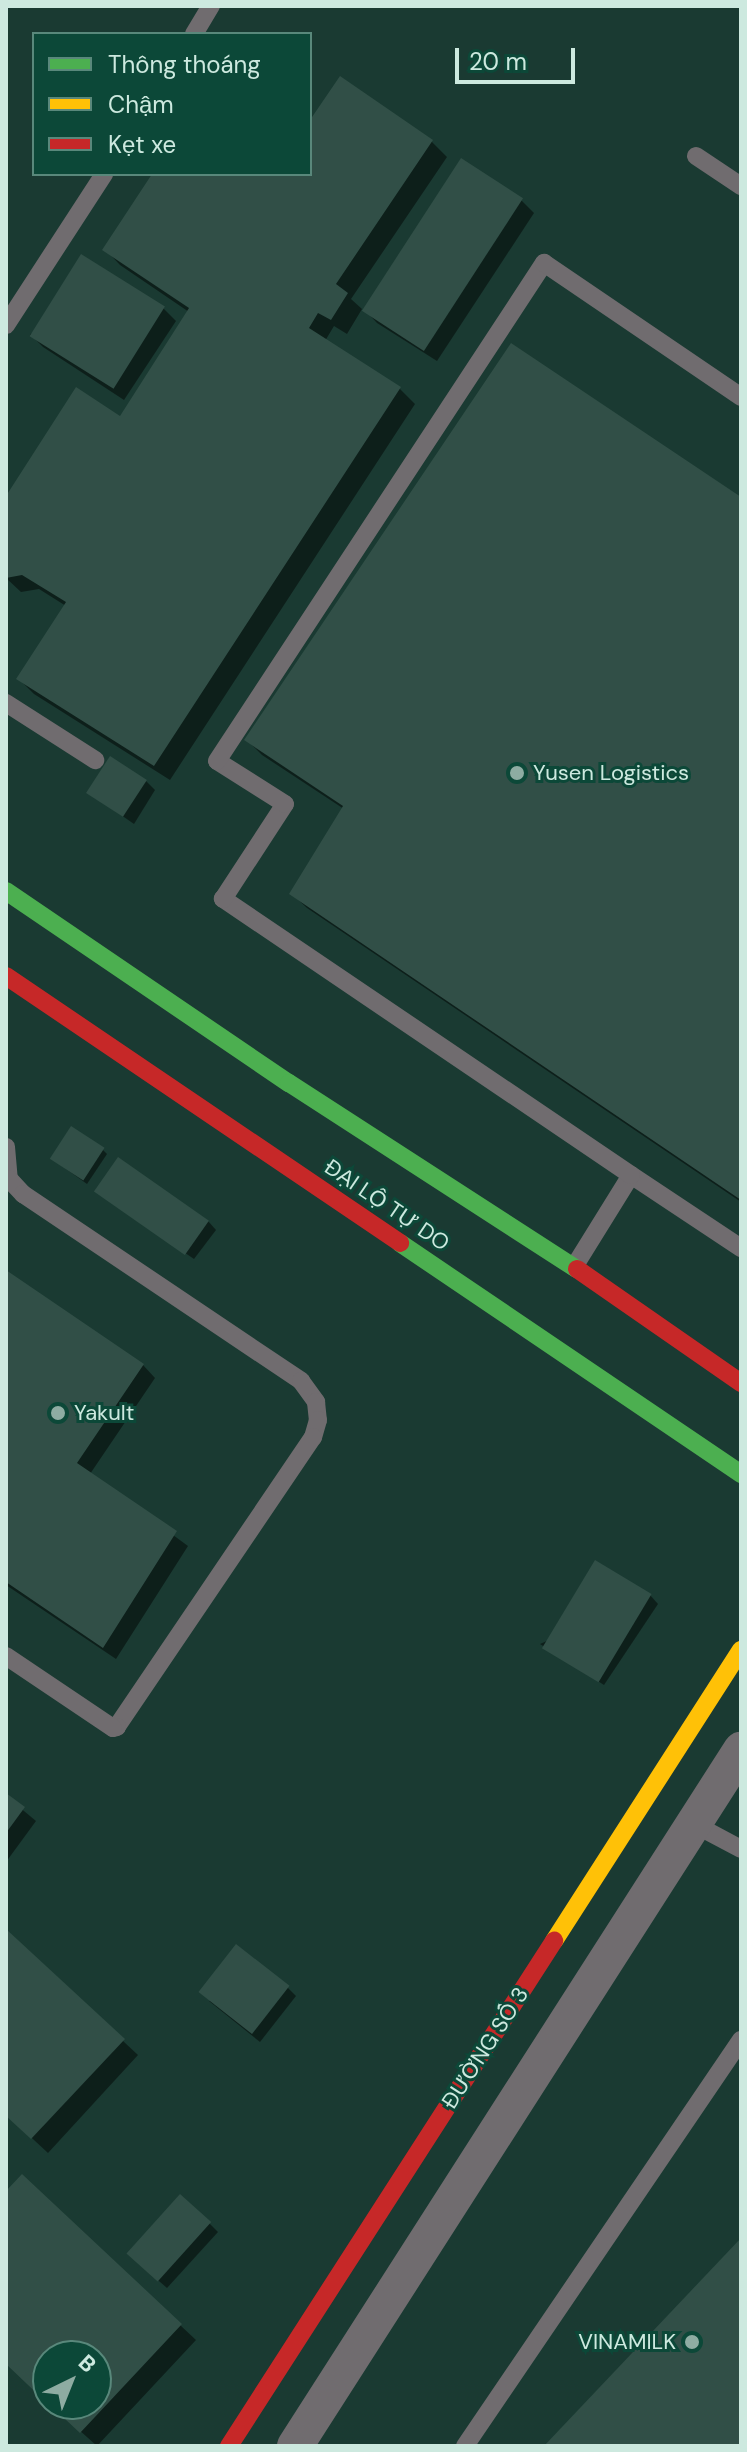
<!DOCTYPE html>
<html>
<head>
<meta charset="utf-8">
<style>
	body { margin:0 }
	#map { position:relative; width:747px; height:2452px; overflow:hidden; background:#1a3a32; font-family:"DM Sans",sans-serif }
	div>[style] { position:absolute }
	.shadow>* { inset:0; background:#0007 }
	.building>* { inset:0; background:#314f47; transform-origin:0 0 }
	.lane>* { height:18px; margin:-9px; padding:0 9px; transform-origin:9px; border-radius:9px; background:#706c6f }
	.street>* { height:36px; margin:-18px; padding:0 18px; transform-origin:18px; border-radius:18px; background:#706c6f }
	.fast>* { height:18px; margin:-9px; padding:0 9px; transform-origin:9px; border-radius:9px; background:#4caf50 }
	.slow>* { height:18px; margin:-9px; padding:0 9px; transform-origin:9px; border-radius:9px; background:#ffc107 }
	.jam>* { height:18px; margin:-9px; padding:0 9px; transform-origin:9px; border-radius:9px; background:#c62828 }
	.dots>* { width:22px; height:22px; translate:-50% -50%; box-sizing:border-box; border:4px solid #0c4838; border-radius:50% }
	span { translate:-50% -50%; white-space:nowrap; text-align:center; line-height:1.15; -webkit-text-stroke:6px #0c4838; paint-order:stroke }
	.poi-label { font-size:22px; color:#cde9df }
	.left { translate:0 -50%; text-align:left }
	.right { translate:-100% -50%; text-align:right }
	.street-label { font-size:22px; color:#cde9df }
	.frame { position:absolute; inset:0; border:8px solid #cde9df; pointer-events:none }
	.legend { position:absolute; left:32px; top:32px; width:280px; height:144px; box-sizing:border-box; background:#0c4838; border:2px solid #59887b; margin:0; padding:10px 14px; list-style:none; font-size:24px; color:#cde9df }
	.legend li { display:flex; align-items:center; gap:16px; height:40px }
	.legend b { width:40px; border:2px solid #59887b }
	.north { position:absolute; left:32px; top:2340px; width:80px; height:80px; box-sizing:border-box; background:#0c4838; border:2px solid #59887b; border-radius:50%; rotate:43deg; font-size:22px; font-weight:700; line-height:32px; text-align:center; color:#cde9df }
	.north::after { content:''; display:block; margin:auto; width:28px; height:36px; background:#8eaca2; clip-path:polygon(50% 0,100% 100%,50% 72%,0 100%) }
	.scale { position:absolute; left:455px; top:48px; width:120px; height:36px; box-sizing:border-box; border:4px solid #cde9df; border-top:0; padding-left:10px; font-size:24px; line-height:28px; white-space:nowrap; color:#cde9df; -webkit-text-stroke:6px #0c4838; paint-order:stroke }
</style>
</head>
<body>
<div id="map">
	<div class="shadow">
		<div style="clip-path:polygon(340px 79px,432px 142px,447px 157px,351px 299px,362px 309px,347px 334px,334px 326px,325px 341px,400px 389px,415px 404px,170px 780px,34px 694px,19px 679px,66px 606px,39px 589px,21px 592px,6px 578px,6px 500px,120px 419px,189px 312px,120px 265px,105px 249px,154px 174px,310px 174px,310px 124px)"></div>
		<div style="clip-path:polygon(521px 200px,534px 213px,437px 361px,377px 323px,365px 310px)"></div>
		<div style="clip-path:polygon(163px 308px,176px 321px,124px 400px,43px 347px,30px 334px)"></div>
		<div style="clip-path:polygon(741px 499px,741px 1202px,307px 908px,291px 893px,344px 809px,262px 755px,247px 740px)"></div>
		<div style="clip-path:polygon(146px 781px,155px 790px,134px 824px,88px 792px)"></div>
		<div style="clip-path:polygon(103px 1150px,107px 1154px,87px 1184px,55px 1161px)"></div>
		<div style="clip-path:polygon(96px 1192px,208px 1221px,216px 1230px,194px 1259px)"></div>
		<div style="clip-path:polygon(6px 1272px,143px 1365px,155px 1378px,90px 1474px,188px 1546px,116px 1659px,6px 1585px)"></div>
		<div style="clip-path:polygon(650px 1595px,658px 1604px,604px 1685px,540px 1644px)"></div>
		<div style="clip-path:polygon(6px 1796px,36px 1821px,6px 1862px)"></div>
		<div style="clip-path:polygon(6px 1932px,138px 2055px,48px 2153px,6px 2114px)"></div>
		<div style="clip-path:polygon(287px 1987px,296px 1996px,260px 2042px,209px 2001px)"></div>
		<div style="clip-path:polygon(22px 2177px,196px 2340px,97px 2446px,50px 2404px,96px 2404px,96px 2356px,48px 2356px,48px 2402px,6px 2362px,6px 2194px)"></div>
		<div style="clip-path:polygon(209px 2223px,218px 2232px,167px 2288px,137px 2262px)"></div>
	</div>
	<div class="building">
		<div style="clip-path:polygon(340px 76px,433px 140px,336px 284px,348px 293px,331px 320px,318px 313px,309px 328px,401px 387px,154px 766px,16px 679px,66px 602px,22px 575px,6px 578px,6px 496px,76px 387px,120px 416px,189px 308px,102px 250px,152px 174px,310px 174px,310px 120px)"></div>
		<div style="left:461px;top:158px;width:74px;height:182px;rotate:33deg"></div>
		<div style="left:81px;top:254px;width:99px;height:97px;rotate:32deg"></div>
		<div style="clip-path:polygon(511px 343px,741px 497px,741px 1200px,289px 894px,343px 806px,244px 740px)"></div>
		<div style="left:110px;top:756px;width:44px;height:44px;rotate:33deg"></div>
		<div style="left:71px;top:1126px;width:40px;height:39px;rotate:33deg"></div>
		<div style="left:118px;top:1157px;width:111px;height:42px;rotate:35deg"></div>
		<div style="clip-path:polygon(6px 1270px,144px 1364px,77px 1463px,177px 1531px,103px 1648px,6px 1582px)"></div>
		<div style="left:595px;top:1560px;width:66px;height:103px;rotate:31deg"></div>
		<div style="clip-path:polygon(6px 1793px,25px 1807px,6px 1833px)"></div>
		<div style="clip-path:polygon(6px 1929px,125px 2039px,31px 2139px,6px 2116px)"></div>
		<div style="left:236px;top:1944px;width:68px;height:61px;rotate:38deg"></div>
		<div style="clip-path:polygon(22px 2174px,182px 2324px,80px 2433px,49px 2404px,96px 2404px,96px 2356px,48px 2356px,48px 2404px,6px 2364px,6px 2191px)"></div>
		<div style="left:180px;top:2194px;width:42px;height:80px;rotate:42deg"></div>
		<div style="clip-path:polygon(741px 2238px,741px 2446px,544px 2446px)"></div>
	</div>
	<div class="lane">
		<div style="left:194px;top:34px;width:33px;rotate:-59deg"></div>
		<div style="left:696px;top:156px;width:54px;rotate:33.7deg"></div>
		<div style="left:6px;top:325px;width:180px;rotate:-57deg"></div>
		<div style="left:6px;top:703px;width:106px;rotate:32.6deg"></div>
		<div style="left:6px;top:1147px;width:32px;rotate:85deg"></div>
		<div style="left:9px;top:1179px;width:21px;rotate:47deg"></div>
		<div style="left:23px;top:1194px;width:335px;rotate:33.9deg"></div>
		<div style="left:301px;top:1381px;width:26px;rotate:54deg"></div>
		<div style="left:316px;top:1402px;width:18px;rotate:84deg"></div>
		<div style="left:318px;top:1420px;width:18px;rotate:106deg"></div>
		<div style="left:313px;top:1437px;width:350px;rotate:124.1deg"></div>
		<div style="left:117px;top:1727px;width:4px;rotate:166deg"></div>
		<div style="left:113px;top:1728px;width:129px;rotate:-146.1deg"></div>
		<div style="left:631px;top:1175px;width:132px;rotate:33.6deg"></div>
		<div style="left:574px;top:1267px;width:108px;rotate:-58.2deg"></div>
		<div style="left:631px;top:1175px;width:493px;rotate:-145.9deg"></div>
		<div style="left:223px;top:899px;width:113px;rotate:-56.9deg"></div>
		<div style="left:285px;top:804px;width:80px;rotate:-147.7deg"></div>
		<div style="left:217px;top:761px;width:596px;rotate:-56.71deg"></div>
		<div style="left:544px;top:263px;width:238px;rotate:34.2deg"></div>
		<div style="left:694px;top:1824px;width:53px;rotate:28deg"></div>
		<div style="left:465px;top:2446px;width:491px;rotate:-55.8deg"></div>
	</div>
	<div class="street">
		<div style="left:295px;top:2446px;width:827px;rotate:-57.35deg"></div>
	</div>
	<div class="fast">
		<div style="left:6px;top:891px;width:342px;rotate:34.2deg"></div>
		<div style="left:289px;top:1083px;width:343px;rotate:32.9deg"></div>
		<div style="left:400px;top:1243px;width:412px;rotate:34.1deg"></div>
	</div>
	<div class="slow">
		<div style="left:554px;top:1941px;width:346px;rotate:-57.3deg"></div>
	</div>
	<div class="jam">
		<div style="left:6px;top:976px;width:476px;rotate:34.1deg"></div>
		<div style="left:577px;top:1269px;width:200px;rotate:34.8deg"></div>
		<div style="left:229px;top:2446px;width:601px;rotate:-57.24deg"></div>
	</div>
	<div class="dots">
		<div style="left:517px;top:773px;background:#8eaca2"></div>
		<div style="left:58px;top:1413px;background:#8eaca2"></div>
		<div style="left:692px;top:2342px;background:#8eaca2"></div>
	</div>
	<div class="poi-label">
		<span class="left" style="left:533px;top:773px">Yusen Logistics</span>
		<span class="left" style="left:74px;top:1413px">Yakult</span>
		<span class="right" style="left:676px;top:2342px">VINAMILK</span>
	</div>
	<div class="street-label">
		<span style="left:387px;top:1205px;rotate:34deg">ĐẠI LỘ TỰ DO</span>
		<span style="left:485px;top:2048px;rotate:-57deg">ĐƯỜNG SỐ 3</span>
	</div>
	<div class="frame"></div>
	<ul class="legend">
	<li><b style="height:10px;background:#4caf50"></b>Thông thoáng</li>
	<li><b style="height:10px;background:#ffc107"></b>Chậm</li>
	<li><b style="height:10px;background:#c62828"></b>Kẹt xe</li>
	</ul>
	<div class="north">B</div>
	<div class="scale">20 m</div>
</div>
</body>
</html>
